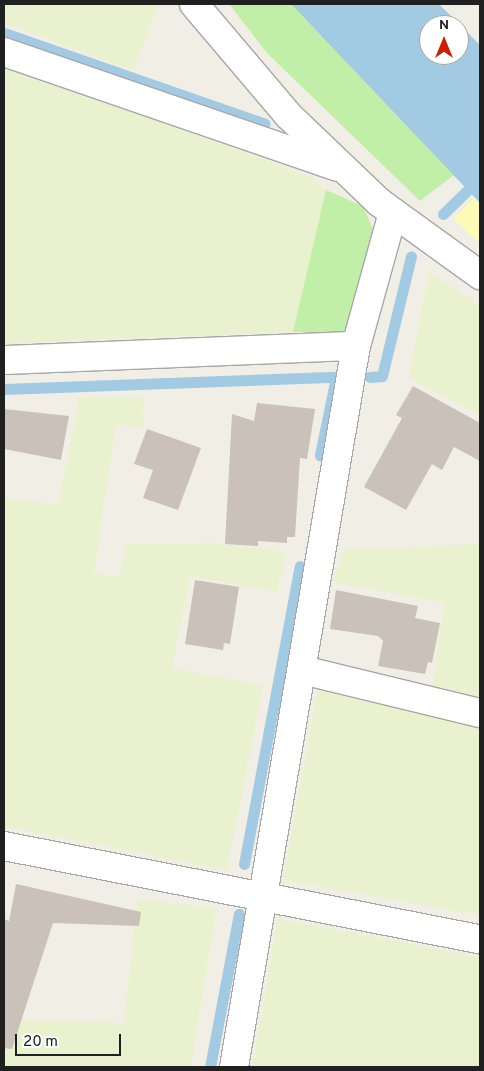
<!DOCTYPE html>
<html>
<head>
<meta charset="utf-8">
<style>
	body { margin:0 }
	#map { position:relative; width:484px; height:1071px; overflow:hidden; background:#f1efe5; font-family:Overpass,sans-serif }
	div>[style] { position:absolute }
	.farmland>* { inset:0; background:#eaf1cf }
	.grass>* { inset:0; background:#c1efa7 }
	.sand>* { inset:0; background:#fffab6 }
	.water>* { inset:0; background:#a2cbe3 }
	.stream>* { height:11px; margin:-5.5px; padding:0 5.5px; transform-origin:5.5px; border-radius:5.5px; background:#a2cbe3 }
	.building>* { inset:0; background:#cac2b8 }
	.roads { filter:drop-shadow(1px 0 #a7a7a7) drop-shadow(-1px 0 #a7a7a7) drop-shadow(0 1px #a7a7a7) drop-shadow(0 -1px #a7a7a7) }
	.minor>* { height:28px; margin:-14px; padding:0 14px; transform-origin:14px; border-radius:14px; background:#fff }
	span { translate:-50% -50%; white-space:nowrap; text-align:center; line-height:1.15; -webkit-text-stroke:4.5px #fff; paint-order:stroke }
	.frame { position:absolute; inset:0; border:5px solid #202020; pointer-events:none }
	.north { position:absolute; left:419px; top:15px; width:50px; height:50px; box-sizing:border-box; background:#fff; border:1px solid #a6a6a6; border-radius:50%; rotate:0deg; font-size:14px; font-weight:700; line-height:20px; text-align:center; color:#202020 }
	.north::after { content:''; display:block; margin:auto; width:18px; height:22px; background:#d01d00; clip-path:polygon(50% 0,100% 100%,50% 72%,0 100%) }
	.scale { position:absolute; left:15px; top:1034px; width:106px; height:22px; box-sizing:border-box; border:2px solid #202020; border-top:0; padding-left:6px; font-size:15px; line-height:18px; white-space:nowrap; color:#202020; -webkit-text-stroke:4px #fff; paint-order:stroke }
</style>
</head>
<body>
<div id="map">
	<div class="farmland">
		<div style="clip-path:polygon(4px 4px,159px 4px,133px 70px,4px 23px)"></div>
		<div style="clip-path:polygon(4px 64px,308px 176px,326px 190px,293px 332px,4px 343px)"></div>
		<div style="clip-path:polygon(429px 272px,480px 305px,480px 415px,409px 377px)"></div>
		<div style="clip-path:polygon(144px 397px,143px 426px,116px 425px,94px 573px,119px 577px,126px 544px,211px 543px,286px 552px,277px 592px,190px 576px,172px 668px,263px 686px,227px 870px,4px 826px,4px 499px,58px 504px,79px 398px)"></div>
		<div style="clip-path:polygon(480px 544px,480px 703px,431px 691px,445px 603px,333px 582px,344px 550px)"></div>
		<div style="clip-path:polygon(318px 688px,480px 725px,480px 915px,283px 880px)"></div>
		<div style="clip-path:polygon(137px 899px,216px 909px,191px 1067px,4px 1067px,4px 1019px,124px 1023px)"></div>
		<div style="clip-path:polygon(278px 919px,480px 957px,480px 1067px,252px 1067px)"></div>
	</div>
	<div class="grass">
		<div style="clip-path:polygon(229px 4px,291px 4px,454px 175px,420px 201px,267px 53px)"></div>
		<div style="clip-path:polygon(326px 190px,363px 206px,373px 229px,350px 322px,343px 332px,293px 332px)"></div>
	</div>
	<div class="sand">
		<div style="clip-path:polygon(475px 197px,480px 203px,480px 243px,453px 219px)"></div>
	</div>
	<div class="water">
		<div style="clip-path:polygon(evenodd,291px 4px,439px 4px,480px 45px,480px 203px,291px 4px,429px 25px,459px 25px,459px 55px,429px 55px,429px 25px)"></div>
	</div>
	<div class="stream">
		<div style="left:4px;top:33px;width:276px;rotate:19.2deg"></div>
		<div style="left:443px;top:214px;width:52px;rotate:-44.2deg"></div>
		<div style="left:370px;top:377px;width:12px;rotate:-5deg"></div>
		<div style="left:382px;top:376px;width:123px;rotate:-76.4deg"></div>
		<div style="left:4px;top:389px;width:332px;rotate:-2.1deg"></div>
		<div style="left:336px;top:377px;width:80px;rotate:101.6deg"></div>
		<div style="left:244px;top:864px;width:303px;rotate:-79.4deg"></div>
		<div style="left:210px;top:1067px;width:156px;rotate:-79.3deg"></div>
	</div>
	<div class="building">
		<div style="clip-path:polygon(413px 386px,480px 423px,480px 461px,454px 447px,442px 470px,432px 464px,406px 510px,364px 487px,402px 418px,396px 415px)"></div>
		<div style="clip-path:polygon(257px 403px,315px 409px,307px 459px,300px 458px,295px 537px,287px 537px,287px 543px,258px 541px,258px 546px,225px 544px,232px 414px,254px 421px)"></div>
		<div style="clip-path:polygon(4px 409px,69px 416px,61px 460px,4px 449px)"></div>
		<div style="clip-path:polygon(147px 429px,201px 448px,178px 510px,143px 498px,153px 470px,134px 464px)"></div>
		<div style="clip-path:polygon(195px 580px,239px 587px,230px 644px,224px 643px,223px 650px,185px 644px)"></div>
		<div style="clip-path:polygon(336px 590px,418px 606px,415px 618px,440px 623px,432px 663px,428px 662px,425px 674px,378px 666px,383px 641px,378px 636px,330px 629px)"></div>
		<div style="clip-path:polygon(16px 884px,141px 912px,139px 926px,53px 923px,12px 1049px,4px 1048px,4px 919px,9px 921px)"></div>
	</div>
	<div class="roads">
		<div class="minor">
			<div style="left:194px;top:4px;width:145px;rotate:49.7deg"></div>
			<div style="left:288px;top:115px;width:126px;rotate:43.7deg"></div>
			<div style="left:379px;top:202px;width:125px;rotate:35.9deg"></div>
			<div style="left:4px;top:52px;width:353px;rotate:19deg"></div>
			<div style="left:4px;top:360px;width:352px;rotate:-2.3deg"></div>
			<div style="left:302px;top:670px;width:183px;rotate:13.6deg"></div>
			<div style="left:4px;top:846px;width:485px;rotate:11.1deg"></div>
			<div style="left:234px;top:1067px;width:731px;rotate:-80.4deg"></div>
			<div style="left:356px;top:346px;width:138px;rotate:-74.5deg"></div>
		</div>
	</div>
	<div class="frame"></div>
	<div class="north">N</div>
	<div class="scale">20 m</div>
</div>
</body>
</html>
